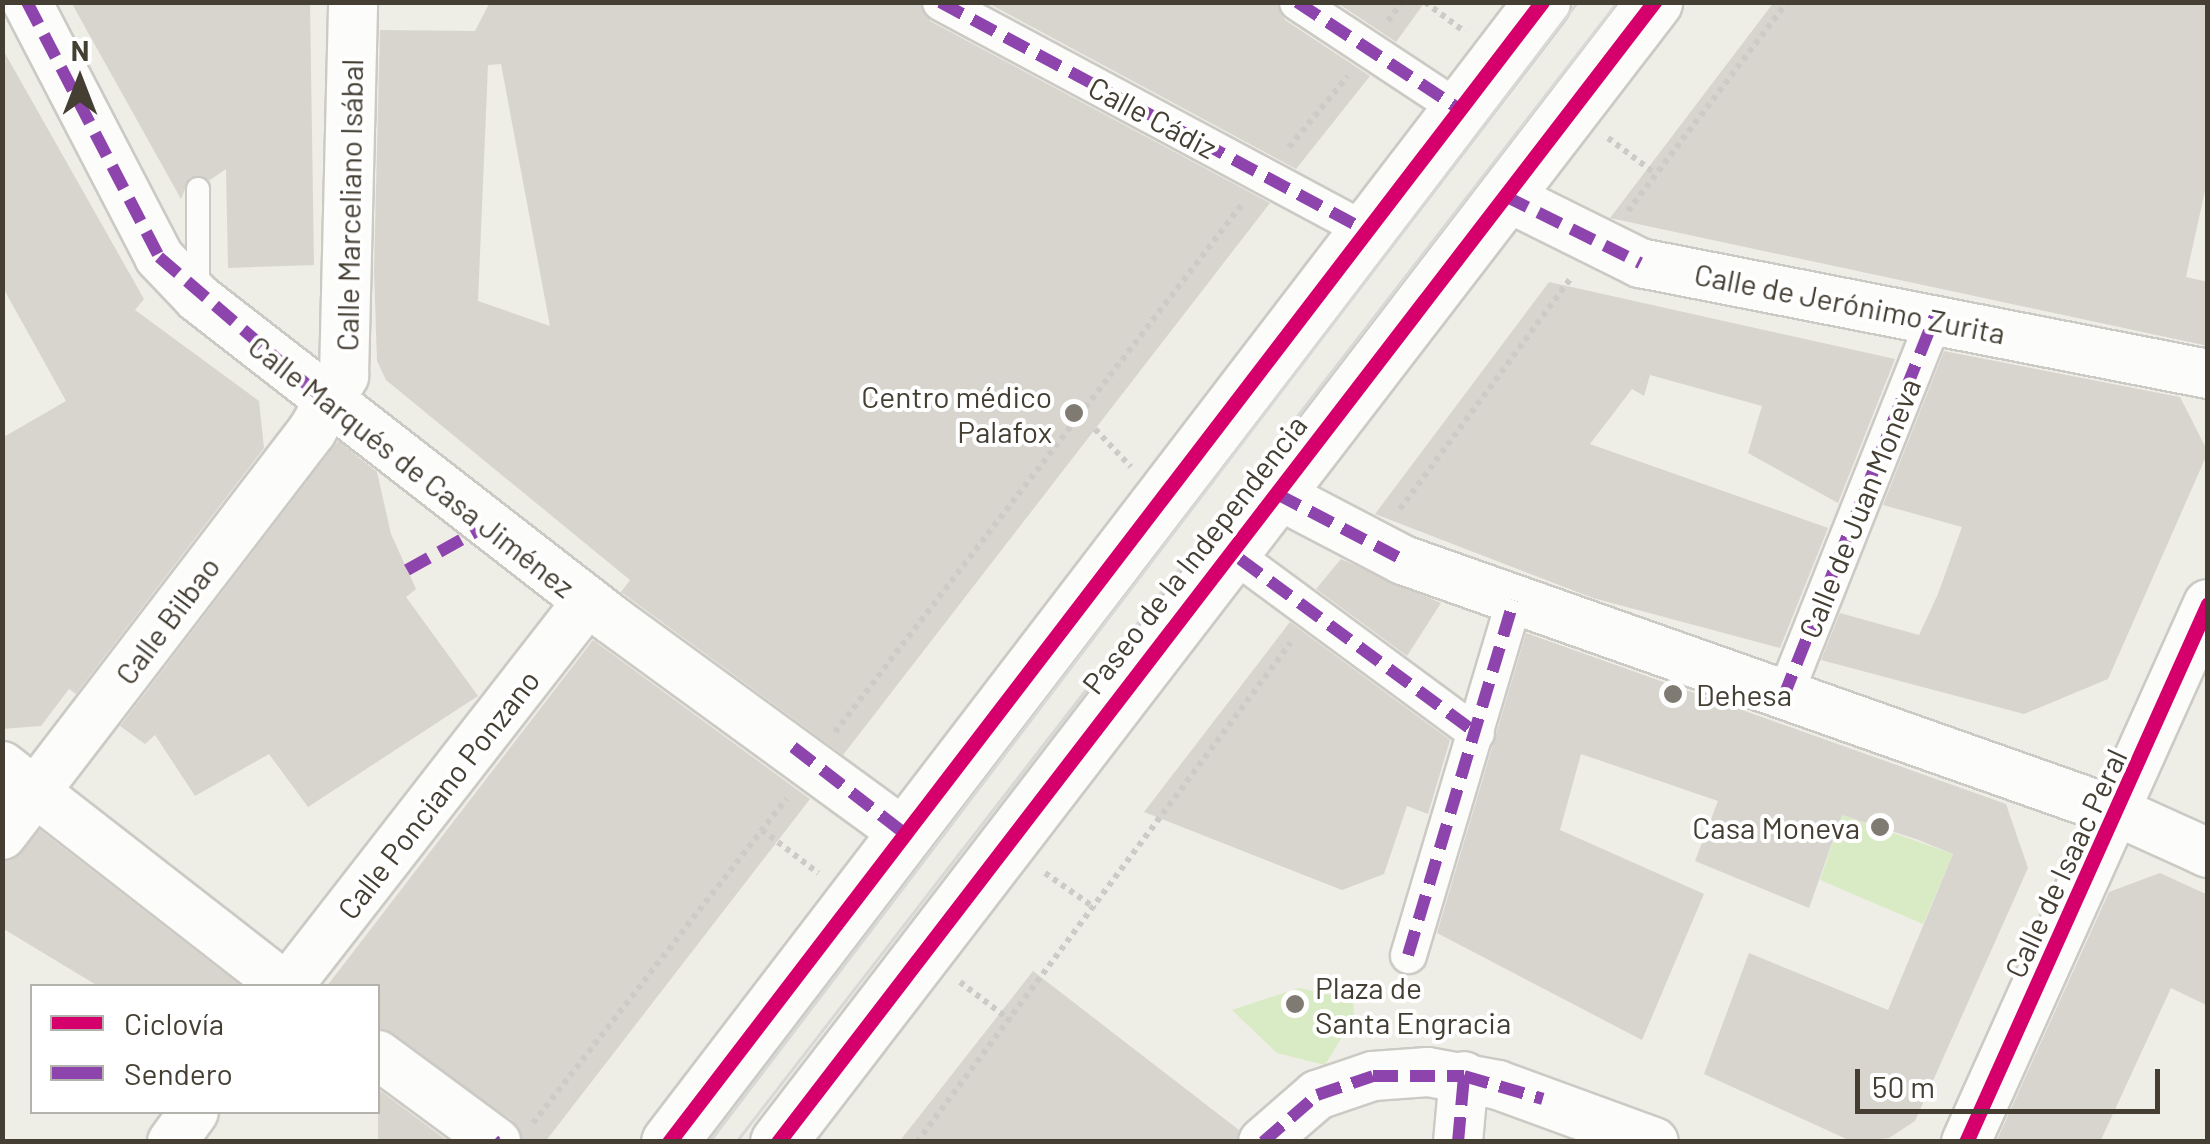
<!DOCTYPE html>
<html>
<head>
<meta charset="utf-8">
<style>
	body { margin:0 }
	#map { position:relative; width:2210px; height:1144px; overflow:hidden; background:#eeede6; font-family:Barlow,sans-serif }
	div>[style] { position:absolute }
	.green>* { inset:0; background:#d9ebc4 }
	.building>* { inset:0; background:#d8d5ce }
	.path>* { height:6px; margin-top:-3px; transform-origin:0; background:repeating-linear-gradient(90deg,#cdcbc6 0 5px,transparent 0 10px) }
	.roads { filter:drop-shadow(2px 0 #cccac4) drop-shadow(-2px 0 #cccac4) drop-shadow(0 2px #cccac4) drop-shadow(0 -2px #cccac4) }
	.service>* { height:22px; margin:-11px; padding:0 11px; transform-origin:11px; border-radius:11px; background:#fcfcfb }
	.pedestrian>* { height:35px; margin:-17.5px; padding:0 17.5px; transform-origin:17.5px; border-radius:17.5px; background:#fcfcfb }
	.minor>* { height:48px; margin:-24px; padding:0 24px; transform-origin:24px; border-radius:24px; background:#fcfcfb }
	.tertiary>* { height:55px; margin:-27.5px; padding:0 27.5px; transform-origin:27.5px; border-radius:27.5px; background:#fcfcfb }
	.tram>* { height:2.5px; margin:-1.25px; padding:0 1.25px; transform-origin:1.25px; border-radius:1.25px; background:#d8d8d7 }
	.quiet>* { height:12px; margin-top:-6px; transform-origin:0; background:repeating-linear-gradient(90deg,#8e44ad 0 25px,transparent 0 37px) }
	.cycleway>* { height:15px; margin:-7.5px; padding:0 7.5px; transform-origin:7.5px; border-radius:7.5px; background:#d6006c }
	.dots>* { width:28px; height:28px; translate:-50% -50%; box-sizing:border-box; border:5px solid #fff; border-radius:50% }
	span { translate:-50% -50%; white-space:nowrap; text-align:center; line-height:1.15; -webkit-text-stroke:8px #fff; paint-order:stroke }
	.street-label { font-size:30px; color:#443e33 }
	.poi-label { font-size:30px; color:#443e33 }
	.right { translate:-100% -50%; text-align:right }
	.left { translate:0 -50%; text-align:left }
	.frame { position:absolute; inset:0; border:5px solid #443e33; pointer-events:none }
	.legend { position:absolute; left:30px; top:984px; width:350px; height:130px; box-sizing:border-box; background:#fff; border:2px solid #b4b2ad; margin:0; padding:12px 18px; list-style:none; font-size:30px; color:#443e33 }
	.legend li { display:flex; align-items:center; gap:20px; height:50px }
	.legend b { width:50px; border:2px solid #b4b2ad }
	.north { position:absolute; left:30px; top:30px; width:100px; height:100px; -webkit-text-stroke:8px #fff; paint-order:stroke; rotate:0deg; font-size:28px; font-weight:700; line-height:40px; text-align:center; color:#443e33 }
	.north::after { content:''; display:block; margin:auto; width:35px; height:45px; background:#443e33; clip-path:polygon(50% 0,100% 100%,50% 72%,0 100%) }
	.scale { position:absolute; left:1855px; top:1069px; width:305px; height:45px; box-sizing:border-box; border:5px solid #443e33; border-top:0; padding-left:12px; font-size:30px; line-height:35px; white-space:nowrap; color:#443e33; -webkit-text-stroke:8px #fff; paint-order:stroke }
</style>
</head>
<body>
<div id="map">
	<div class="green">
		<div style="clip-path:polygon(1842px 815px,1953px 854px,1923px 924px,1820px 880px)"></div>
		<div style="clip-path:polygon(1299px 988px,1353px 1000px,1354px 1017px,1325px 1065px,1277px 1053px,1232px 1010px)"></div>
	</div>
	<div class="building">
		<div style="clip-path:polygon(71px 2px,310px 2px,314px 265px,228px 268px,226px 169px,210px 180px,190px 177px,181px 199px)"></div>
		<div style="clip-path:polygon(evenodd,490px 2px,919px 2px,930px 21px,1270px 203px,843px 755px,621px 592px,630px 580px,386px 380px,377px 361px,374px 270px,380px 30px,475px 31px,490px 2px,501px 64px,550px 326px,478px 301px,488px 65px,501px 64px)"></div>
		<div style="clip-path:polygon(986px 2px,1276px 2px,1285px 20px,1370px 76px,1296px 169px)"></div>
		<div style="clip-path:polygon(1336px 2px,1425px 2px,1396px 42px)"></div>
		<div style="clip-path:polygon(1774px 2px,2208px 2px,2208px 177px,2186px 277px,2208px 282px,2208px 346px,1610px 218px)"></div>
		<div style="clip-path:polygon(2px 48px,144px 299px,135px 310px,259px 401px,264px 448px,76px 694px,69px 689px,41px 726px,2px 729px,2px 438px,66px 401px,2px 286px)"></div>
		<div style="clip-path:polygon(1549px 282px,1895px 359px,1838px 503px,1748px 453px,1762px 406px,1650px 375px,1644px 396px,1632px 389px,1590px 444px,1828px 528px,1780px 648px,1593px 598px,1375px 514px)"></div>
		<div style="clip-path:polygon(1944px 351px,2180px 397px,2208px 452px,2108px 679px,2024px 714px,1821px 660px,1840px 613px,1919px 635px,1938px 594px,1962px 527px,1883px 505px)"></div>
		<div style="clip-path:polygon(338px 441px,377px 472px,391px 534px,416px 589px,406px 597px,478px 696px,308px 807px,269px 754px,195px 796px,155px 735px,145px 744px,120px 726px)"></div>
		<div style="clip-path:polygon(1341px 559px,1441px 603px,1407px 656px,1316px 589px)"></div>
		<div style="clip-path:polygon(1290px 622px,1450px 740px,1428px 814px,1407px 806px,1384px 874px,1342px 890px,1144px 812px)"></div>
		<div style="clip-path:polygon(1526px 633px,2006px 804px,2028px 868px,1915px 1121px,1889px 1138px,1853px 1142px,1704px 1074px,1749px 953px,1888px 1010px,1953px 854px,1916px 839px,1842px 815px,1809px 908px,1695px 861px,1718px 801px,1581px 754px,1560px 830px,1704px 894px,1642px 1040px,1437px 933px)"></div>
		<div style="clip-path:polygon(593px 640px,810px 799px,545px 1142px,523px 1142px,512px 1120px,378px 1028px,378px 986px,327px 986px)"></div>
		<div style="clip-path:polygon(40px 830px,241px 986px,98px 986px,2px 928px,2px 862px)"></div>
		<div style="clip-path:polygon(2160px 873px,2208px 895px,2208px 1006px,2171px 988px,2100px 1142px,1996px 1142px,2109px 892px)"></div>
		<div style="clip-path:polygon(1033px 971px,1239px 1130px,1236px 1142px,899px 1142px)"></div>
		<div style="clip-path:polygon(378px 1089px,449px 1142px,378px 1142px)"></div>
	</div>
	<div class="path">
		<div style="left:1425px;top:2px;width:50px;rotate:36.9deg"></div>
		<div style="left:1388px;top:21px;width:24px;rotate:-54deg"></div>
		<div style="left:1608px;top:138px;width:60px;rotate:36.9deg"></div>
		<div style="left:1289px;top:147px;width:92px;rotate:-50.3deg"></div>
		<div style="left:1628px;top:211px;width:263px;rotate:-52.7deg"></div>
		<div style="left:1095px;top:429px;width:52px;rotate:46.5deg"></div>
		<div style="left:1400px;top:509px;width:287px;rotate:-53.5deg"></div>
		<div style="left:835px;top:732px;width:668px;rotate:-52.36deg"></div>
		<div style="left:762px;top:830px;width:71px;rotate:37.5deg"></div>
		<div style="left:1045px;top:873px;width:61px;rotate:35deg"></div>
		<div style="left:960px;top:982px;width:64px;rotate:37.4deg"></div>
		<div style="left:533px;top:1123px;width:412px;rotate:-52deg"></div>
		<div style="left:917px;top:1142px;width:624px;rotate:-53.2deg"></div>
	</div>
	<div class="roads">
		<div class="service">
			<div style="left:198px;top:189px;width:105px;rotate:90deg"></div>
		</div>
		<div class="pedestrian">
			<div style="left:940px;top:2px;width:483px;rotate:28.2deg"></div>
			<div style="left:1297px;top:2px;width:194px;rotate:33.4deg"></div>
			<div style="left:1240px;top:559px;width:293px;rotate:36.4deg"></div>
			<div style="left:1783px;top:698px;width:410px;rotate:-68.3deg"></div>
			<div style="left:1408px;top:955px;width:370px;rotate:-73.4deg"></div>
		</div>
		<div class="minor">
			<div style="left:27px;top:2px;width:287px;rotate:62.6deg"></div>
			<div style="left:159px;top:257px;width:57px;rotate:46.4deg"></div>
			<div style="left:198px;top:298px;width:523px;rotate:37.86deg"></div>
			<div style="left:611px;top:619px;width:363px;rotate:36.1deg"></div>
			<div style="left:1505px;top:196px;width:151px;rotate:26.4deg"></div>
			<div style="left:1640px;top:263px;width:579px;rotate:11.06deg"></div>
			<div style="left:1277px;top:494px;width:142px;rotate:27.6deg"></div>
			<div style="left:1403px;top:560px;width:760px;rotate:19.44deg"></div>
			<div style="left:2120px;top:813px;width:97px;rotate:24.4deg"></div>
			<div style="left:2px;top:766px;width:358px;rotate:37.9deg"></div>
			<div style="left:2px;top:835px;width:509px;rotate:-52.5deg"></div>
			<div style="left:312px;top:431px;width:64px;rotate:-59.8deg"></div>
			<div style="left:344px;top:376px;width:374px;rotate:-88.6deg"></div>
			<div style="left:288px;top:986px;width:488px;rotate:-52.1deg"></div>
			<div style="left:378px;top:1055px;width:147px;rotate:36.4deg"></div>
			<div style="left:172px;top:1142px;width:37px;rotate:-54deg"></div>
			<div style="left:1263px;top:1142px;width:72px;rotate:-41deg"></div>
			<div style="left:1317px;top:1095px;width:59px;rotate:-18.7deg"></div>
			<div style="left:1373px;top:1076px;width:55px;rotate:-4.2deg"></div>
			<div style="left:1428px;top:1072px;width:71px;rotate:10.5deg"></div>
			<div style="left:1498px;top:1085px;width:166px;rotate:20.1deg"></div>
			<div style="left:1458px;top:1142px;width:66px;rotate:-84.8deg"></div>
			<div style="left:1966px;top:1142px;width:590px;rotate:-65.78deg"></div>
		</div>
		<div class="tertiary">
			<div style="left:669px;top:1142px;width:1436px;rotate:-52.56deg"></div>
			<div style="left:778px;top:1142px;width:1438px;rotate:-52.46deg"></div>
		</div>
	</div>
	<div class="tram">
		<div style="left:709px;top:1142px;width:1433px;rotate:-52.71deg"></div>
		<div style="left:736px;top:1142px;width:1441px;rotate:-52.3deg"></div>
	</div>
	<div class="quiet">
		<div style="left:27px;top:2px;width:287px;rotate:62.6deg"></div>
		<div style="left:159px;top:257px;width:222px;rotate:40.8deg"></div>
		<div style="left:940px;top:2px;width:483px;rotate:28.2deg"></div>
		<div style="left:1297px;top:2px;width:194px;rotate:33.4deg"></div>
		<div style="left:1505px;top:196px;width:151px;rotate:26.4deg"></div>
		<div style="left:1277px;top:494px;width:142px;rotate:27.6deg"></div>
		<div style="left:1240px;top:559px;width:293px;rotate:36.4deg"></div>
		<div style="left:407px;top:570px;width:80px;rotate:-29.1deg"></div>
		<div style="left:1783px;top:698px;width:410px;rotate:-68.3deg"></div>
		<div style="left:793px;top:747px;width:140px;rotate:37.8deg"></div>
		<div style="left:1408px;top:955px;width:370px;rotate:-73.4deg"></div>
		<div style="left:494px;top:1140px;width:3px;rotate:45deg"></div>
		<div style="left:1263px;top:1142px;width:72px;rotate:-41deg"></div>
		<div style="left:1317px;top:1095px;width:59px;rotate:-18.7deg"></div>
		<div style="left:1373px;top:1076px;width:91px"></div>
		<div style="left:1464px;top:1076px;width:82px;rotate:16.2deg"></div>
		<div style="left:1458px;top:1142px;width:66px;rotate:-84.8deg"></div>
	</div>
	<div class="cycleway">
		<div style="left:669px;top:1142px;width:1436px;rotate:-52.56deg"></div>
		<div style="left:778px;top:1142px;width:1438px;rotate:-52.46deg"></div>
		<div style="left:1966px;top:1142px;width:590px;rotate:-65.78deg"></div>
	</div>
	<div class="dots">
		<div style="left:1074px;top:413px;background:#807b72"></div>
		<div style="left:1673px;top:694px;background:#807b72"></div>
		<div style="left:1880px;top:827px;background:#807b72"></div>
		<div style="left:1295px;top:1004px;background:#807b72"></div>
	</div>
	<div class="street-label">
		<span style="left:1153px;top:117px;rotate:28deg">Calle Cádiz</span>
		<span style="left:349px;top:205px;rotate:-89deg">Calle Marceliano Isábal</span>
		<span style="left:1850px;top:303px;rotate:11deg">Calle de Jerónimo Zurita</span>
		<span style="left:412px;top:466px;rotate:38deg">Calle Marqués de Casa Jiménez</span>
		<span style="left:1859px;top:508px;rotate:-68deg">Calle de Juan Moneva</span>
		<span style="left:1194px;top:554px;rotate:-52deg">Paseo de la Independencia</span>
		<span style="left:167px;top:620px;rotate:-53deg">Calle Bilbao</span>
		<span style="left:438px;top:794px;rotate:-52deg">Calle Ponciano Ponzano</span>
		<span style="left:2065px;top:863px;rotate:-65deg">Calle de Isaac Peral</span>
	</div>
	<div class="poi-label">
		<span class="right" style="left:1052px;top:413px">Centro médico<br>Palafox</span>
		<span class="left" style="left:1696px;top:694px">Dehesa</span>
		<span class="right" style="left:1860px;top:827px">Casa Moneva</span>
		<span class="left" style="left:1315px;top:1004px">Plaza de<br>Santa Engracia</span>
	</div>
	<div class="frame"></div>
	<ul class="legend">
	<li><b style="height:12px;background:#d6006c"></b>Ciclovía</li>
	<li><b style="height:12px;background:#8e44ad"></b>Sendero</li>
	</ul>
	<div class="north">N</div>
	<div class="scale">50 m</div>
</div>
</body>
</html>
